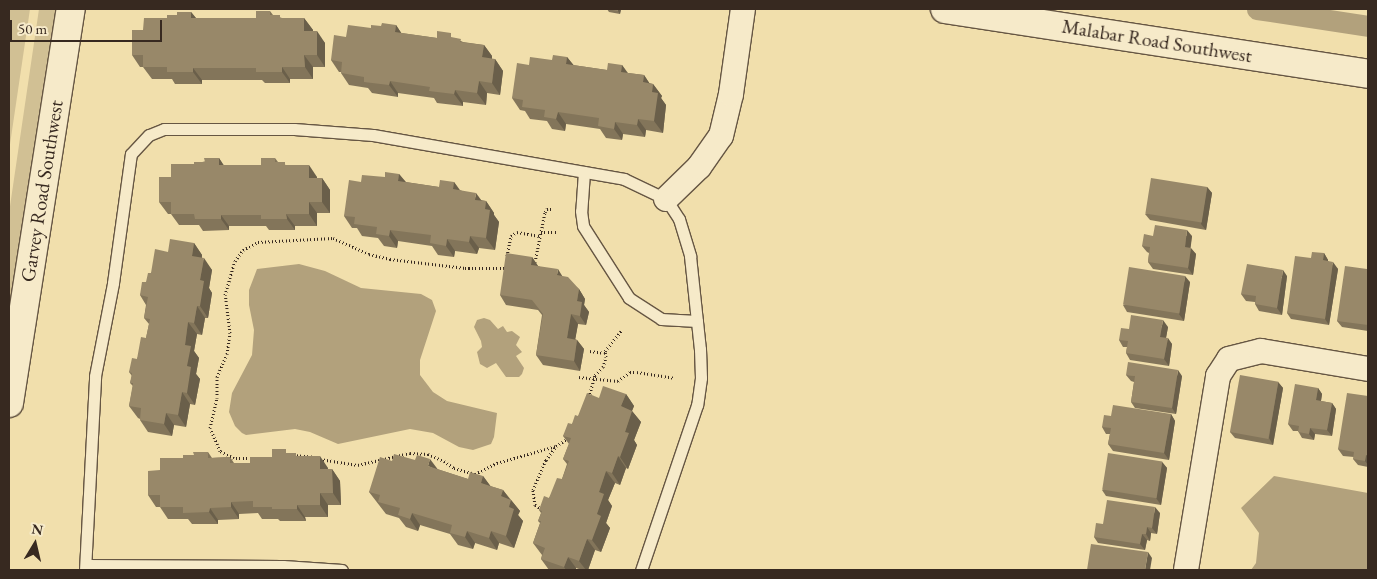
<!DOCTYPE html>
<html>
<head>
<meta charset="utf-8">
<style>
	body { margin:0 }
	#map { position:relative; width:1377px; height:579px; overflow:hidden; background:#f1dfac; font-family:"EB Garamond",serif }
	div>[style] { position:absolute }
	.green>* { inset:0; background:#d1c094 }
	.water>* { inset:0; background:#b2a17c }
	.canal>* { height:21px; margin:-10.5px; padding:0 10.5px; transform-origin:10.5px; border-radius:10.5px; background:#b2a17c }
	.path>* { height:3px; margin-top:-1.5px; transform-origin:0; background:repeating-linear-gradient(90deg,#372920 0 1px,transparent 0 3.5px) }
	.roads { filter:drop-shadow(1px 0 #665643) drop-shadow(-1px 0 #665643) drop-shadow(0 1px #665643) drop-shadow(0 -1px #665643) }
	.lane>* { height:11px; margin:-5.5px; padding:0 5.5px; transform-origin:5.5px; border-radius:5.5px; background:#f6eac9 }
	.street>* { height:24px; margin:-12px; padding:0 12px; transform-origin:12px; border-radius:12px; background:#f6eac9 }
	.secondary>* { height:28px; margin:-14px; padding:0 14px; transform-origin:14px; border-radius:14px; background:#f6eac9 }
	.wall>* { inset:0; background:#83755a }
	.shaded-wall>* { inset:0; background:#6a5f4a }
	.building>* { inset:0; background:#988869; transform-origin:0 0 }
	span { translate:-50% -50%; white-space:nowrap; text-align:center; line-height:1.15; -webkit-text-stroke:4px #f6eac9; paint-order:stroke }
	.street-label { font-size:20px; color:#372920 }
	.frame { position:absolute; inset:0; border:10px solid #372920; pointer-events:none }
	.north { position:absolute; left:10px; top:519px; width:50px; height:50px; -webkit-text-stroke:4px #f6eac9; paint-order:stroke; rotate:9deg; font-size:14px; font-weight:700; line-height:20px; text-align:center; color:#372920 }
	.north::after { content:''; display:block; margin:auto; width:18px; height:22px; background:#372920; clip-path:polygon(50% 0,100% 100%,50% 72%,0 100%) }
	.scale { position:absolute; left:10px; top:20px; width:152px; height:22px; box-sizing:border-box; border:2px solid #372920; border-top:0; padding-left:6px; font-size:15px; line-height:18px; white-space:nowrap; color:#372920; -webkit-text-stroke:4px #f6eac9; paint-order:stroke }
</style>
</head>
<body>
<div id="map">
	<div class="green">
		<div style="clip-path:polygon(9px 9px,30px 9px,9px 151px)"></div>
		<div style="clip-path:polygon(39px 9px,60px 9px,9px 321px,9px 213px)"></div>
	</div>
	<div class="water">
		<div style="clip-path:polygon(299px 264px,325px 271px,361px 288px,421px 294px,432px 300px,436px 311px,420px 360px,420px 375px,433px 392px,447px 401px,497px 413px,494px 437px,491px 444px,473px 450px,459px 447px,433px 433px,410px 429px,338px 444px,310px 432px,295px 429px,246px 435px,242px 433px,235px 426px,229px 412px,232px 393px,252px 355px,254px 330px,249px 305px,249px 290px,257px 269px)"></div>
		<div style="clip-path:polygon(484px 318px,490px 320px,498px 329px,503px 326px,507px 332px,512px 331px,520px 337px,516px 345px,522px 352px,516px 356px,524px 368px,522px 374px,519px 377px,506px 377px,496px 363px,487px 368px,480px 364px,477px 352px,482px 347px,481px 341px,474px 327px,477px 320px)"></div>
		<div style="clip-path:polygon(1274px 476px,1368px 493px,1368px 570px,1251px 570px,1256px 563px,1259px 533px,1241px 508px)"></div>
	</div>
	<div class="canal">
		<div style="left:1257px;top:9px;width:112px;rotate:8.7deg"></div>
	</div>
	<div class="path">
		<div style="left:541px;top:232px;width:15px"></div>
		<div style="left:507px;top:256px;width:20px;rotate:-79deg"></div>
		<div style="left:511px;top:236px;width:7px;rotate:-34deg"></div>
		<div style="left:517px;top:232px;width:23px;rotate:10deg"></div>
		<div style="left:535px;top:262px;width:51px;rotate:-78.7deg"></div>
		<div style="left:545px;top:212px;width:4px;rotate:-56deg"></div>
		<div style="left:547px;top:209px;width:6px"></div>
		<div style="left:590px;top:351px;width:15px;rotate:8deg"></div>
		<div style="left:579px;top:377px;width:39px;rotate:6deg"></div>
		<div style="left:618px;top:381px;width:15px;rotate:-37deg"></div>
		<div style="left:630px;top:372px;width:7px"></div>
		<div style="left:637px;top:372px;width:37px;rotate:9deg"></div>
		<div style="left:589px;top:397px;width:23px;rotate:-75deg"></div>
		<div style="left:595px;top:375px;width:11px;rotate:-45deg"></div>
		<div style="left:603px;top:367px;width:10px;rotate:-73deg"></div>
		<div style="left:606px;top:357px;width:6px;rotate:-99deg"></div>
		<div style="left:605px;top:351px;width:27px;rotate:-51deg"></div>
		<div style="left:293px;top:455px;width:21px;rotate:5deg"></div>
		<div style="left:254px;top:458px;width:20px;rotate:180deg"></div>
		<div style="left:234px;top:458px;width:16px;rotate:-153deg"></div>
		<div style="left:220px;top:451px;width:25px;rotate:-113deg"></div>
		<div style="left:210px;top:428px;width:31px;rotate:-77deg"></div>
		<div style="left:217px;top:398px;width:21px;rotate:-90deg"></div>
		<div style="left:217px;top:377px;width:25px;rotate:-67deg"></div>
		<div style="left:227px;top:354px;width:21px;rotate:-82deg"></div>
		<div style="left:230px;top:333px;width:38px;rotate:-97deg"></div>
		<div style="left:225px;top:295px;width:35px;rotate:-74deg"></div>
		<div style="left:235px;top:261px;width:14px;rotate:-54deg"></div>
		<div style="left:243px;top:250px;width:17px;rotate:-28deg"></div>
		<div style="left:258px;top:242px;width:75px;rotate:-3.1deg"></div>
		<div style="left:333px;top:238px;width:39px;rotate:24deg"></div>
		<div style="left:369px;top:254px;width:22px;rotate:13deg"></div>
		<div style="left:390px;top:259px;width:76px;rotate:6.8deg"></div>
		<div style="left:465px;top:268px;width:40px"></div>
		<div style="left:320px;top:459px;width:38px;rotate:9deg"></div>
		<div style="left:358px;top:465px;width:53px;rotate:-13deg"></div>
		<div style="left:410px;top:453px;width:18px;rotate:3deg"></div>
		<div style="left:428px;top:454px;width:17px;rotate:24deg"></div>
		<div style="left:444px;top:461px;width:12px;rotate:35deg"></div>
		<div style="left:454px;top:468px;width:22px;rotate:16deg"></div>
		<div style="left:475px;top:474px;width:25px;rotate:-27deg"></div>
		<div style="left:497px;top:463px;width:61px;rotate:-16.1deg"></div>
		<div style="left:542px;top:509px;width:8px;rotate:-150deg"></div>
		<div style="left:535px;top:505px;width:15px;rotate:-98deg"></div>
		<div style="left:533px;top:490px;width:33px;rotate:-67deg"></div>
		<div style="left:546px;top:460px;width:17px;rotate:-54deg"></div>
		<div style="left:556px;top:446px;width:15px;rotate:-32deg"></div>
	</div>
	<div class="roads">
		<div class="lane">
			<div style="left:584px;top:172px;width:39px;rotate:94deg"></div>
			<div style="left:581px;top:211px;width:15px;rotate:82deg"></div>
			<div style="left:583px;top:226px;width:85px;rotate:57.4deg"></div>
			<div style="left:629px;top:298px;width:38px;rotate:33deg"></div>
			<div style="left:661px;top:319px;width:36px;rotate:3deg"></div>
			<div style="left:86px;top:565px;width:197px;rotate:0.3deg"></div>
			<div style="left:283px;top:566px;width:59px;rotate:3.9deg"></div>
			<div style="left:85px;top:570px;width:194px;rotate:-87deg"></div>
			<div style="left:95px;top:376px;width:95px;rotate:-79deg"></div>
			<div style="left:113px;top:283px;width:130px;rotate:-82.1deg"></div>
			<div style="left:131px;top:154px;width:26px;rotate:-47deg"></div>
			<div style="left:149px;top:135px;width:16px;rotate:-22deg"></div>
			<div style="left:164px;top:129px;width:130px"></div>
			<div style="left:294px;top:129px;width:79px;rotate:4.3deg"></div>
			<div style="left:373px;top:135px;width:255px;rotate:9.9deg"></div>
			<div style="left:624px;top:179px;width:47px;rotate:25.5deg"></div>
			<div style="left:666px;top:199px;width:24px;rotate:57deg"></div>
			<div style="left:679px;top:219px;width:39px;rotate:73deg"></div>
			<div style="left:690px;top:256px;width:94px;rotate:83.9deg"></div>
			<div style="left:700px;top:349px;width:29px;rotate:88deg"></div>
			<div style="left:701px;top:378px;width:27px;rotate:98deg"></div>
			<div style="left:697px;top:405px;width:174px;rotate:108.7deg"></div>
		</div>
		<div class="street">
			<div style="left:666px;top:199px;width:46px;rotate:-44.1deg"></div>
			<div style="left:699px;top:167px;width:38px;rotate:-55deg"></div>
			<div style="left:721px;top:136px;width:43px;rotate:-76.6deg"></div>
			<div style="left:731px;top:94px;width:86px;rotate:-82deg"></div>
			<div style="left:1186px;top:570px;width:197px;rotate:-80.6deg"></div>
			<div style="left:1218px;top:376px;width:20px;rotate:-57deg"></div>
			<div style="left:1229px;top:359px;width:33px;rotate:-14deg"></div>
			<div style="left:1261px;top:351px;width:109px;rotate:9.5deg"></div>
		</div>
		<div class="secondary">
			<div style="left:945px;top:9px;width:428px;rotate:8.7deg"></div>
			<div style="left:9px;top:403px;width:399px;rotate:-81.1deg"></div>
		</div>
	</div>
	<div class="wall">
		<div style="clip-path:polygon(607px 9px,621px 9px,620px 14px,609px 12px)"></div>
		<div style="clip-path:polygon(270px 11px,273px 15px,282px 18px,304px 18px,313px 30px,313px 31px,325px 43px,325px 67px,313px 67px,313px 79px,290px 79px,290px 83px,265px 83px,262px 80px,202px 80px,202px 84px,175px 84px,172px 79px,152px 79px,143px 67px,140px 67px,132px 55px,143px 30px,167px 18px,191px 12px,196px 18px,256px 18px)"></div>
		<div style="clip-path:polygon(396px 25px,401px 33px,437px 38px,455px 38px,463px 42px,484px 45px,492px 56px,492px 59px,495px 59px,503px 71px,500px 95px,487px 93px,486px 105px,463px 102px,463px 106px,437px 103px,434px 98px,398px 93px,398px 97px,372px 93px,368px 88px,349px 85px,341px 73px,341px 72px,339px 72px,331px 60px,346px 37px,371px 28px)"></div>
		<div style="clip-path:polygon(567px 57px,573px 65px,607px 70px,622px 65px,628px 73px,644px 75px,649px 83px,653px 84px,662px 96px,661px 98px,666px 105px,663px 133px,646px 130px,645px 137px,623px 134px,622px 140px,606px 138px,600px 129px,566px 124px,565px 131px,552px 129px,547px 121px,530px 119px,525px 111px,520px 110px,512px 98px,529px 65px,552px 60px)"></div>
		<div style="clip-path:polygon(219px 158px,223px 165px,261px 165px,275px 158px,278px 162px,317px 177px,317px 178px,322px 178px,330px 190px,330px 213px,317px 213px,317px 226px,295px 226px,295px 230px,269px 230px,266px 226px,229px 226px,229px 230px,203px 231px,199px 225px,179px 225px,171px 214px,168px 214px,159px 202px,171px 177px,194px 164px)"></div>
		<div style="clip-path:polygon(399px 174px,406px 182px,439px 187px,454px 182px,460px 190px,481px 200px,486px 201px,494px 213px,494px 215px,499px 222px,495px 250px,479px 248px,477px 254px,455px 251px,454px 257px,438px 255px,432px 246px,398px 241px,397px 248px,384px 246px,378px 238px,362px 236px,357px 228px,352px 228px,344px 216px,361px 182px)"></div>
		<div style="clip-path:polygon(1207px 187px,1212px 193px,1206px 230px,1150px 220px,1145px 214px)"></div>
		<div style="clip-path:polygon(1153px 236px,1192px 236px,1190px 248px,1196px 254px,1193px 275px,1153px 269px,1148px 262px,1149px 253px,1147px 252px,1142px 246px)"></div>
		<div style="clip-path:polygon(194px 243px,202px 255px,202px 258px,212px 270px,209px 288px,212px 293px,208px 318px,205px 318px,202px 335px,197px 334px,194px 351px,199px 358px,196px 374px,200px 379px,195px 405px,190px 404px,186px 427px,174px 425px,172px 436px,148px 432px,140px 420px,140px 419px,138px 418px,129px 406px,133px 386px,130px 383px,132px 376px,129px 372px,137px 359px,146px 338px,149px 324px,144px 318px,146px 305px,140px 295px,151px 273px,168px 252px)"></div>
		<div style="clip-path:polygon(1324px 253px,1328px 260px,1328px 261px,1338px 269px,1329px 325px,1291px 319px,1287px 313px,1311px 258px)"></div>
		<div style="clip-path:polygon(532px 257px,538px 266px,562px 276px,579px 289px,585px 299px,584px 305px,589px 312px,586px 325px,578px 324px,575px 339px,577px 340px,584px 349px,580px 371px,543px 365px,536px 355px,542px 315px,538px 310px,506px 305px,500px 295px)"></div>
		<div style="clip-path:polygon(1368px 262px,1368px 331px,1342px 327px,1337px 321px,1367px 269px)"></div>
		<div style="clip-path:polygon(1287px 276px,1282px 315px,1259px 311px,1255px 304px,1255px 302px,1246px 301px,1241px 294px)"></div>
		<div style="clip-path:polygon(1190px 282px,1184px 321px,1127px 312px,1123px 305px)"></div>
		<div style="clip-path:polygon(1168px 327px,1166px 338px,1172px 344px,1169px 366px,1130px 360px,1126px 353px,1127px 347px,1123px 347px,1119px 340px,1129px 329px)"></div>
		<div style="clip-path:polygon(1126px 375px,1182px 376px,1176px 414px,1135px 408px,1131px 402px,1134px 382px,1131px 381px)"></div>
		<div style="clip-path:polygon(1278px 382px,1283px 388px,1273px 445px,1235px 438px,1230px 432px)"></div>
		<div style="clip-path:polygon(1318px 388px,1322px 394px,1321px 401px,1332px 403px,1336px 409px,1332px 436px,1315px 434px,1314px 440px,1302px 438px,1298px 431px,1293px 431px,1288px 424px)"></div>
		<div style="clip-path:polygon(626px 394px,634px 406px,632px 411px,641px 422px,634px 440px,637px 445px,628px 469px,626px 468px,620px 485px,615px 483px,608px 500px,612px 506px,606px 523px,610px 528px,601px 552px,595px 550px,588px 570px,582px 570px,576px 568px,576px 570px,549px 570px,541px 559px,542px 555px,533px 543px,540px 523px,538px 521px,541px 513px,539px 510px,549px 498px,562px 479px,567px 464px,563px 459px,569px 444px,563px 436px,578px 416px,599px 398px)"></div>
		<div style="clip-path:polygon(1368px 396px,1368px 467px,1358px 465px,1353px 459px,1354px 457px,1343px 456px,1338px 449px)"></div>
		<div style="clip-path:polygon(1171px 414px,1175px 421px,1169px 460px,1113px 451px,1108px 444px,1110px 434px,1106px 434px,1102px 427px,1111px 416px)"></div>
		<div style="clip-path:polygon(208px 452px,212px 458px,230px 457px,234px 463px,250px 463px,289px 453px,328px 468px,328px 469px,332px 469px,340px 481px,341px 505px,328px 505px,328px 517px,305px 517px,306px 521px,280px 521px,278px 519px,262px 519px,258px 513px,239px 514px,239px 519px,218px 520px,218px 524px,192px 524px,188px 519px,168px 519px,160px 507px,156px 507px,148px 495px,160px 470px,183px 458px)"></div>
		<div style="clip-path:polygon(392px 461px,437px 469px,468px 479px,483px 476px,490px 486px,503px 490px,520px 511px,518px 515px,523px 521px,514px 548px,499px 543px,497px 550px,475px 543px,473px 549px,458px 545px,450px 534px,420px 525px,418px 531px,406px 527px,399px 518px,386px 514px,369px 492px)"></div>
		<div style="clip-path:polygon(1162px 462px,1167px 468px,1161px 505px,1106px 496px,1102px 490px)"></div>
		<div style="clip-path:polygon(1160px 513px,1157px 534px,1151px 533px,1150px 541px,1147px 540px,1145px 550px,1098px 543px,1094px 537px,1103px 524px)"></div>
	</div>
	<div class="shaded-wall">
		<div style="clip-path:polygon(618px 9px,621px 9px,620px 14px,618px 11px)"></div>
		<div style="clip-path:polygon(191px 12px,200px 23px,191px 18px)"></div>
		<div style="clip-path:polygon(304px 18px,313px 30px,313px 43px,304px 31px)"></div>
		<div style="clip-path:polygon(396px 25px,404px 37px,395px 32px)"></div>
		<div style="clip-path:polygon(317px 31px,325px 43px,325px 67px,317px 55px)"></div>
		<div style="clip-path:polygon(484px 45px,492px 56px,491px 69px,482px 57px)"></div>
		<div style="clip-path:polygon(304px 55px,313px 67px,313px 79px,305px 67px)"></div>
		<div style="clip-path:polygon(567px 57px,576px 68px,566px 64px)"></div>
		<div style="clip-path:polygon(495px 59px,503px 71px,500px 95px,492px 83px)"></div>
		<div style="clip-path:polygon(622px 65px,630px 77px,621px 72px)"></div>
		<div style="clip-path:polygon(282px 67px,290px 79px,290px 83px,282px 72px)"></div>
		<div style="clip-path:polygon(193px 68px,202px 80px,202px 84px,193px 72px)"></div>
		<div style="clip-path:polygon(644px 75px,652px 87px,643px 82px)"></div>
		<div style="clip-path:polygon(390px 81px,398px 93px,398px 97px,389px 85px)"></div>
		<div style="clip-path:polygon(479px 81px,487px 93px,486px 105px,477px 93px)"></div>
		<div style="clip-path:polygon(653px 84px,662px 96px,661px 98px,666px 105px,663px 133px,654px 121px,652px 92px)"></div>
		<div style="clip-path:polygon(455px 90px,463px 102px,463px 106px,454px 94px)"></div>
		<div style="clip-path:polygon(558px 112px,566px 124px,565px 131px,556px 119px)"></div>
		<div style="clip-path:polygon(638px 119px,646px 130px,645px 137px,637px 125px)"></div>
		<div style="clip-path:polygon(615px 122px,623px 134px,622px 140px,614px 129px)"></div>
		<div style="clip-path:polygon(219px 158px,227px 170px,219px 165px)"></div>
		<div style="clip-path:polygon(309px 165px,317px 177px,317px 190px,309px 178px)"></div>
		<div style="clip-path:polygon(399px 174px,408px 185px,398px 181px)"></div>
		<div style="clip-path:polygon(322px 178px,330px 190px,330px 213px,322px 202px)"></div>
		<div style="clip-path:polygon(454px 182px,462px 194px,453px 189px)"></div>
		<div style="clip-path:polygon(1207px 187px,1212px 193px,1206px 230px,1201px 224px)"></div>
		<div style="clip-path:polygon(476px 193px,484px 204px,475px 200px)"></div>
		<div style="clip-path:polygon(486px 201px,494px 213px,494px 215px,499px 222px,495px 250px,486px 238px,485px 209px)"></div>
		<div style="clip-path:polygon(309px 202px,317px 213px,317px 226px,309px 214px)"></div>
		<div style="clip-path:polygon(286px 214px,295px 226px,295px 230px,287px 219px)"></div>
		<div style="clip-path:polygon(221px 215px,229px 226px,229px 230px,221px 219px)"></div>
		<div style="clip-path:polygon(390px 230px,398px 241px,397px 248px,389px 236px)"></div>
		<div style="clip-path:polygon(1187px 230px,1192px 236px,1190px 253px,1185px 247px)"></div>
		<div style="clip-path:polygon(470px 236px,479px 248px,477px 254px,469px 242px)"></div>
		<div style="clip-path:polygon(447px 239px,455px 251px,454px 257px,446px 246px)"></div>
		<div style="clip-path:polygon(194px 243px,202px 255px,200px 268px,192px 256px)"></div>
		<div style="clip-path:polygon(1191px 248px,1196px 254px,1193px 275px,1188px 268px)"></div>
		<div style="clip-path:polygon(1324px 253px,1328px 260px,1327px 267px,1323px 260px)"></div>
		<div style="clip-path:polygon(532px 257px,538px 266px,531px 265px)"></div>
		<div style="clip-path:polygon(204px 258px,212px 270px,209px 288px,212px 293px,208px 318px,200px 306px,200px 280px)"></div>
		<div style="clip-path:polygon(1333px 262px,1338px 269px,1329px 325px,1325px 319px)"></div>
		<div style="clip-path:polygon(558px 269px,564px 279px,557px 275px)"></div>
		<div style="clip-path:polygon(1283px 270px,1287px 276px,1282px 315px,1277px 308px)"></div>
		<div style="clip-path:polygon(1185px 276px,1190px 282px,1184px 321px,1179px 314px)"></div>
		<div style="clip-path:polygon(579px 289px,585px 299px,584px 305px,589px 312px,586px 325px,580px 316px,577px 301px)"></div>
		<div style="clip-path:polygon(197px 306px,205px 318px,202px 335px,194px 323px)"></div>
		<div style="clip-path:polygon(571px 314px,578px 324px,574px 347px,567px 338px)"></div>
		<div style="clip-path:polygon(1163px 320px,1168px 327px,1165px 343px,1160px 337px)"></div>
		<div style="clip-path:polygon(188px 322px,197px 334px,194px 351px,199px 358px,196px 374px,200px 379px,195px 405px,187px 393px,185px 345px)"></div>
		<div style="clip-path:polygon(1168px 338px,1172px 344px,1169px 366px,1164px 359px)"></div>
		<div style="clip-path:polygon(577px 340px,584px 349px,580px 371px,574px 361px)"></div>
		<div style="clip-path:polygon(1178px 370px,1182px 376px,1176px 414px,1172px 408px)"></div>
		<div style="clip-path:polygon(1278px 382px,1283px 388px,1273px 445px,1269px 438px)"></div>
		<div style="clip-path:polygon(1318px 388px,1322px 394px,1320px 407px,1316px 400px)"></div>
		<div style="clip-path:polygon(182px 392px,190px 404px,186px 427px,178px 415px)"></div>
		<div style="clip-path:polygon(626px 394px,634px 406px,629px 418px,621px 406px)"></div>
		<div style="clip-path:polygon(1332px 403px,1336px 409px,1332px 436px,1327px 430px)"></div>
		<div style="clip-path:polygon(632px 411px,641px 422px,634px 440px,637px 445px,628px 469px,620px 457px,625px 432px)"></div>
		<div style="clip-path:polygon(166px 413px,174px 425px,172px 436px,164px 424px)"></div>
		<div style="clip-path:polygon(1171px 414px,1175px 421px,1169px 460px,1164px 453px)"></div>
		<div style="clip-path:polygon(1310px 428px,1315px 434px,1314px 440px,1309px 434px)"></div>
		<div style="clip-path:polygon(1366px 455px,1368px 457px,1368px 465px,1365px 461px)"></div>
		<div style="clip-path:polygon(320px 456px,328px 468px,328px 481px,320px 469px)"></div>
		<div style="clip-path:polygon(618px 456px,626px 468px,620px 485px,612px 473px)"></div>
		<div style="clip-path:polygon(430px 459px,439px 471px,428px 466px)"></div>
		<div style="clip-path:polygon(1162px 462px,1167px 468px,1161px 505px,1156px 498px)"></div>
		<div style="clip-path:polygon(332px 469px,340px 481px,341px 505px,333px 493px)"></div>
		<div style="clip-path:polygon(606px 471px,615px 483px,608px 500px,612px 506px,606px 523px,610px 528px,601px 552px,592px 540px,599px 492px)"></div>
		<div style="clip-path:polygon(483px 476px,492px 488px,481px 483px)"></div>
		<div style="clip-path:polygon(503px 490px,511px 501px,511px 500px,520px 511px,518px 515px,523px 521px,514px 548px,506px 536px,501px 496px)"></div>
		<div style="clip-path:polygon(320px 493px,328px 505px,328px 517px,320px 505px)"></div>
		<div style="clip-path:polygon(231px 502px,239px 514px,239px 519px,231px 507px)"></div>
		<div style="clip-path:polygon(297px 505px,305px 517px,306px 521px,297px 509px)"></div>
		<div style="clip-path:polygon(1155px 507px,1160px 513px,1157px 534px,1152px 528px)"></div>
		<div style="clip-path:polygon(210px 508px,218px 520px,218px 524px,209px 512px)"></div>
		<div style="clip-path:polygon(412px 513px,420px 525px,418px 531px,410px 519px)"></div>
		<div style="clip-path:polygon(1147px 527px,1151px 533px,1150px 541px,1146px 534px)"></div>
		<div style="clip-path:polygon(467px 531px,475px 543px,473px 549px,465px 537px)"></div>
		<div style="clip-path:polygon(491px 531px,499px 543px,497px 550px,489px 538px)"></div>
		<div style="clip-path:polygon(1142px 534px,1147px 540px,1145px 550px,1140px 544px)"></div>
		<div style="clip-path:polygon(587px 539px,595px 550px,588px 570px,586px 570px,579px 561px)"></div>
		<div style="clip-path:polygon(1148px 552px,1152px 558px,1150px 570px,1145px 570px)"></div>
		<div style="clip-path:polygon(568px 557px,576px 568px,576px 570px,566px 570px,564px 567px)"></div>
	</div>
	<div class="building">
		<div style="clip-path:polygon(607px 9px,618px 9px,618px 11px)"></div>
		<div style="clip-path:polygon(256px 11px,270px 11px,270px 15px,280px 15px,280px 18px,304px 18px,304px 31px,317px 31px,317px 55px,304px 55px,305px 67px,282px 67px,282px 72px,256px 72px,256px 68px,193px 68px,193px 72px,167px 72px,167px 67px,143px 67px,143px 55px,132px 55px,132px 30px,143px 30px,144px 18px,167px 18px,167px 15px,177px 15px,177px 12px,191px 12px,191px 18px,256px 18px)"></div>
		<div style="clip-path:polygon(382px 23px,396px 25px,395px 32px,437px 38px,437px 31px,451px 33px,451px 37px,461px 39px,460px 42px,484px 45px,482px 57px,495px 59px,492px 83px,479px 81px,477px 93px,455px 90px,454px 94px,429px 91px,430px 87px,390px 81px,389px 85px,364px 82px,364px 77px,341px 73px,342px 62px,331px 60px,334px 35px,346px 37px,348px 25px,371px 28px,371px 25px,381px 26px)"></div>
		<div style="clip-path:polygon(553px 55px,567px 57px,566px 64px,607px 70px,608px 63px,622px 65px,621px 72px,644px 75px,643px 82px,653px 84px,652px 92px,658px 93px,654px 121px,638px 119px,637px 125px,615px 122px,614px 129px,598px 126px,599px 118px,558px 112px,556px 119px,544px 117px,545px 110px,522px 107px,523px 100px,512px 98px,517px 63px,529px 65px,530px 57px,552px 60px)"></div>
		<div style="clip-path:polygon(204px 158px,219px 158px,219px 165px,261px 165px,261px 158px,275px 158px,275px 162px,285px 162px,285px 165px,309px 165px,309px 178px,322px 178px,322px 202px,309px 202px,309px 214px,286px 214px,287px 219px,261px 219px,261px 215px,221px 215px,221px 219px,195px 219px,194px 214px,171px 214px,171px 202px,159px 202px,159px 177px,171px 177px,171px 164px,194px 164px,194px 162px,205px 162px)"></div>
		<div style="clip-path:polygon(385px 172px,399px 174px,398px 181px,439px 187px,440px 180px,454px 182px,453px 189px,476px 193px,475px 200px,486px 201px,485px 209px,490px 210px,486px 238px,470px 236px,469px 242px,447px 239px,446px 246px,430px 243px,431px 235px,390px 230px,389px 236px,376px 234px,377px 227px,354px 224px,355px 217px,344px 216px,349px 180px,361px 182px,362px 175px,385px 177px)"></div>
		<div style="left:1151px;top:178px;width:57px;height:36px;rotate:9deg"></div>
		<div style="clip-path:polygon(1155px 225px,1187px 230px,1185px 247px,1191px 248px,1188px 268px,1148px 262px,1150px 247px,1142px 246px,1144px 234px,1153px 236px)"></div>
		<div style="clip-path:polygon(170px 239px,194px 243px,192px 256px,204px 258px,200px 280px,204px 281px,200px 306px,197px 306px,194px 323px,188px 322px,185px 345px,191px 346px,187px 366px,191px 367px,187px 393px,182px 392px,178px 415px,166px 413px,164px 424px,140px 420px,141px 408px,129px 406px,133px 383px,130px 383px,132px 373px,129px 372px,132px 358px,137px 359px,141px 337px,146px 338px,150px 319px,144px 318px,148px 297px,140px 295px,142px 282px,146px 282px,148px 273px,151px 273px,155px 249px,168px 252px)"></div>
		<div style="clip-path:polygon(1312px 252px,1324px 253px,1323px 260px,1333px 262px,1325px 319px,1287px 313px,1295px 256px,1311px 258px)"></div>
		<div style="clip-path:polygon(506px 253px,532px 257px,531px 265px,558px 269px,557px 275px,568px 277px,579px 289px,577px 301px,582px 302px,580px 316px,571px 314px,567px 338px,577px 340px,574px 361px,536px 355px,543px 314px,532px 300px,500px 295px)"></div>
		<div style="clip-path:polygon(1368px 262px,1368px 325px,1337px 321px,1345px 266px,1367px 269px)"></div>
		<div style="clip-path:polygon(1247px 264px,1283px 270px,1277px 308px,1255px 304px,1256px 296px,1241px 294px)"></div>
		<div style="left:1129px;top:267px;width:57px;height:38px;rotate:9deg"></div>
		<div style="clip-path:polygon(1131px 315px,1163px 320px,1160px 337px,1168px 338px,1164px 359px,1126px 353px,1128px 341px,1119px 340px,1121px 328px,1129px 329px)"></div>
		<div style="clip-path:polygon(1128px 362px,1178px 370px,1172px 408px,1131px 402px,1135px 376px,1126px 375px)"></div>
		<div style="left:1240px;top:375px;width:39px;height:58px;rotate:10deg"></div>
		<div style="clip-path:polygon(1295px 384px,1318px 388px,1316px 400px,1332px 403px,1327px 430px,1310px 428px,1309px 434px,1298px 432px,1299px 426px,1288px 424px)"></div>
		<div style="clip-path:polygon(603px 386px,626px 394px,621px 406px,632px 411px,625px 432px,629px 433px,620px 457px,618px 456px,612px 473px,606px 471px,599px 492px,604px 494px,597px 514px,601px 516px,592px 540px,587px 539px,579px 561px,568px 557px,564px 567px,541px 559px,545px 548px,533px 543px,541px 521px,538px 521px,542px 511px,539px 510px,544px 496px,549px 498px,557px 478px,562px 479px,569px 461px,563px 459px,571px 438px,563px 436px,568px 423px,572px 424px,575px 415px,578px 416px,587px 393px,599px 398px)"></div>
		<div style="clip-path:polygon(1347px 393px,1368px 396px,1368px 455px,1366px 455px,1365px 461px,1353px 459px,1354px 452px,1338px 449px)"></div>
		<div style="clip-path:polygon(1113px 405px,1171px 414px,1164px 453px,1108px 444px,1111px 428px,1102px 427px,1104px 415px,1111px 416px)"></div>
		<div style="clip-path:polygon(272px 449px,286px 449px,286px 453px,296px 453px,296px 456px,320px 456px,320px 469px,332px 469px,333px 493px,320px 493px,320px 505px,297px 505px,297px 509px,272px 509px,272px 507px,253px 507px,253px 501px,231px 502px,231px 507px,210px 508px,209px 512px,183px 513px,183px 507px,160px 507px,160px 495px,148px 495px,148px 471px,160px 470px,160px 458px,183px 458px,183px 455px,194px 455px,193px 452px,208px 452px,208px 458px,230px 457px,230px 463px,250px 463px,250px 457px,272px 457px)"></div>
		<div style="left:1108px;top:453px;width:55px;height:37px;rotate:9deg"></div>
		<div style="clip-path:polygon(394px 454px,415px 460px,417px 455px,430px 459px,428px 466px,468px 479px,470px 472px,483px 476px,481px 483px,503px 490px,501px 496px,511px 500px,509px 507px,514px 509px,506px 536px,491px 531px,489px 538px,467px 531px,465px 537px,450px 533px,452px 525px,412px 513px,410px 519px,398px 515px,400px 508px,378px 502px,380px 495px,369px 492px,380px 457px,392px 461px)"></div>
		<div style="clip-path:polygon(1107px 500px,1155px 507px,1152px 528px,1147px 527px,1146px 534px,1142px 534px,1140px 544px,1094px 537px,1096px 523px,1103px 524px)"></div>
		<div style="clip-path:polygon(1091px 544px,1148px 552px,1145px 570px,1087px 570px)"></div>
	</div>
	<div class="street-label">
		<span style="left:1157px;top:41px;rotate:9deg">Malabar Road Southwest</span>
		<span style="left:42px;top:191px;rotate:-81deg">Garvey Road Southwest</span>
	</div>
	<div class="frame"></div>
	<div class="north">N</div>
	<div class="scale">50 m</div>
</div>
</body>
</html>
